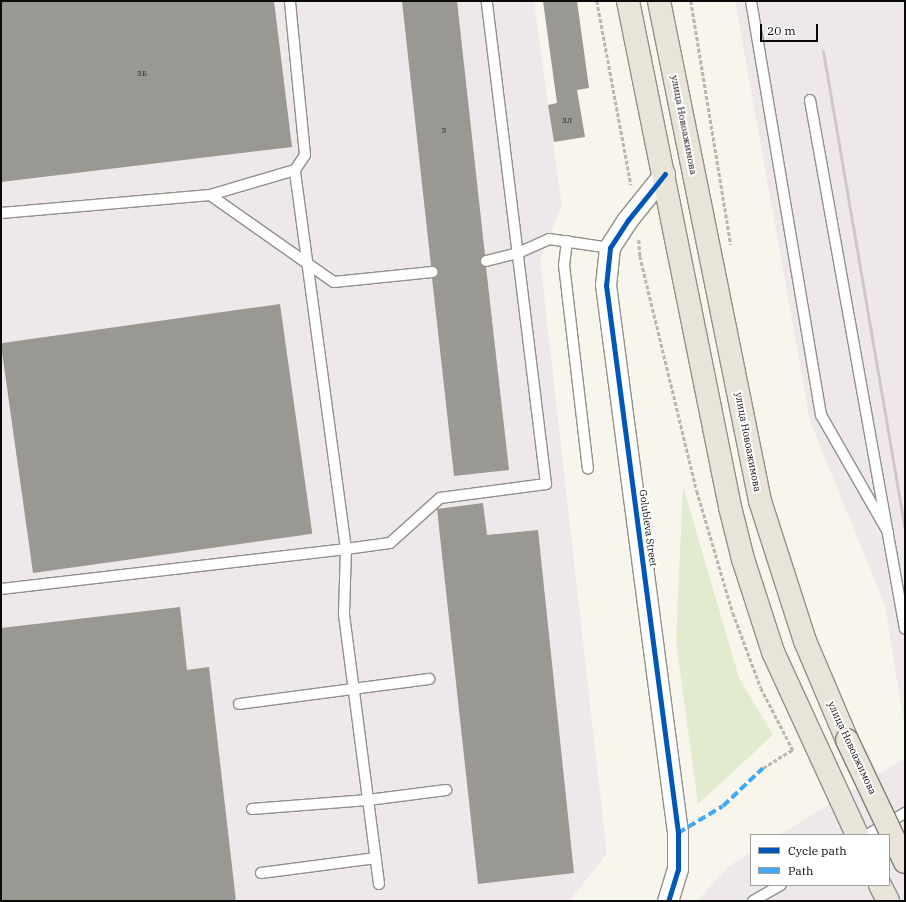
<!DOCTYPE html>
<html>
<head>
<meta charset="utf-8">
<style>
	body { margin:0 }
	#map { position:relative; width:906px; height:902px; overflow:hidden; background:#f8f5ed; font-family:"IBM Plex Serif",serif }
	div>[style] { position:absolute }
	.industrial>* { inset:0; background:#eee8ea }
	.green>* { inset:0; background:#e3ebcf }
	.building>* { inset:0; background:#9a9893; transform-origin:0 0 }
	.path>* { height:2.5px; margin-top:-1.25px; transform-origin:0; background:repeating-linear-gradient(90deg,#b7b6b5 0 4px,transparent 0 6px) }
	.roads { filter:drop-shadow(1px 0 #91908c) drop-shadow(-1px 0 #91908c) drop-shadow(0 1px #91908c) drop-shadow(0 -1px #91908c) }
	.lane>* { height:10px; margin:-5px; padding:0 5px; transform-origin:5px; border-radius:5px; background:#fefefc }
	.street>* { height:20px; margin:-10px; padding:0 10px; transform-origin:10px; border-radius:10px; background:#fefefc }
	.primary>* { height:22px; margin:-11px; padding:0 11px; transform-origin:11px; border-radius:11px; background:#e9e4d8 }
	.rail>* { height:3px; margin:-1.5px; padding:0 1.5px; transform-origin:1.5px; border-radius:1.5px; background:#d3c5c5 }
	.bridges { filter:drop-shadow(1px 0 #7e7d7a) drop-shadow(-1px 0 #7e7d7a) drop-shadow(0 1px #7e7d7a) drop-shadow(0 -1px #7e7d7a) }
	.primary-bridge>* { height:22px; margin:-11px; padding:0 11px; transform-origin:11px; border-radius:11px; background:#e9e4d8 }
	.quiet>* { height:4px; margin-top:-2px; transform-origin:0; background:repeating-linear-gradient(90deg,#3fa9f5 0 8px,transparent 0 12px) }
	.cycleway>* { height:5px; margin:-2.5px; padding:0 2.5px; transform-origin:2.5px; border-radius:2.5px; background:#0057b8 }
	span { translate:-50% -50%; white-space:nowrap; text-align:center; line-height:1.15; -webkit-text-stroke:4px #fff; paint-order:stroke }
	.number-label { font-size:8px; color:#2e2e2c }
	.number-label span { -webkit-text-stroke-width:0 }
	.street-label { font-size:10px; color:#0a0a0a }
	.frame { position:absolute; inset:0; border:2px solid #0a0a0a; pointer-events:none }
	.legend { position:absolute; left:750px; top:834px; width:140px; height:52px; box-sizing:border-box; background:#fff; border:1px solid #9d9d9d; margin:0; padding:5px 7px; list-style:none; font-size:12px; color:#0a0a0a }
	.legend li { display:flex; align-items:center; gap:8px; height:20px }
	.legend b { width:20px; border:1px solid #9d9d9d }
	.scale { position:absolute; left:760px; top:24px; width:58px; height:18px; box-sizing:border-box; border:2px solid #0a0a0a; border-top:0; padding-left:5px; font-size:12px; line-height:14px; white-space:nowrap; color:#0a0a0a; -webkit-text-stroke:3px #fff; paint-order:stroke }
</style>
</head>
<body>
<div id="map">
	<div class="industrial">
		<div style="clip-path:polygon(1px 1px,534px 1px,562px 206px,540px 259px,607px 854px,570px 900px,1px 901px)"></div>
		<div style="clip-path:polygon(735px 1px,905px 1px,905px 730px,885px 606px,810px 421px)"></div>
		<div style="clip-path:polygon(905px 758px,905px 901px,697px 901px,728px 867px,751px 852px,751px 885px,889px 885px,889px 835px,779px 835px)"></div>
	</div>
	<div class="green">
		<div style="clip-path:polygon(683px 486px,739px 678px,773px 735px,698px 804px,676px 642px)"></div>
	</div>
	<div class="building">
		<div style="clip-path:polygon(1px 1px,274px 1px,292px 147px,1px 182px)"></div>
		<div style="clip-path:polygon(402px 1px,457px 1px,485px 255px,480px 262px,486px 267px,509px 470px,454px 476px,432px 278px,438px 271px,431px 266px)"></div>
		<div style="clip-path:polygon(543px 1px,577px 1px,589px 88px,577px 90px,585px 137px,554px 142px,548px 105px,557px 103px)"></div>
		<div style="left:280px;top:304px;width:232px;height:282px;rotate:82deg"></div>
		<div style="clip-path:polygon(483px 503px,487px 535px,538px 530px,574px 873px,478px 884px,437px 509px)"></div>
		<div style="clip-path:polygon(180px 607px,187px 670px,209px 667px,236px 901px,1px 901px,1px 628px)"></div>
	</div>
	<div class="path">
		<div style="left:597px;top:1px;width:187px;rotate:79.5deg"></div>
		<div style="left:691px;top:1px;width:247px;rotate:80.7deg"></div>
		<div style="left:639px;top:240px;width:16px;rotate:86deg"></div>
		<div style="left:640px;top:256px;width:242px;rotate:76.4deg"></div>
		<div style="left:697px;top:491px;width:127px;rotate:73.6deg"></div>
		<div style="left:733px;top:613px;width:80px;rotate:69.5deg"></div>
		<div style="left:761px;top:688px;width:72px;rotate:62.7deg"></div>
		<div style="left:763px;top:768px;width:36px;rotate:-32deg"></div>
	</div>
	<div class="roads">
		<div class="lane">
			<div style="left:751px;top:1px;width:420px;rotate:80.4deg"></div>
			<div style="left:821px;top:415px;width:135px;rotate:60.2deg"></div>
			<div style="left:810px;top:100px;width:537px;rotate:79.82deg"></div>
			<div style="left:210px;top:195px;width:89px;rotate:-16.4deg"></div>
			<div style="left:1px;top:213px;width:210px;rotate:-4.9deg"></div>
			<div style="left:210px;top:195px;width:151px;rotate:35.1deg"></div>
			<div style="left:334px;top:282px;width:99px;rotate:-5.8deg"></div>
			<div style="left:567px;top:241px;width:24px;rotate:97deg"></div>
			<div style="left:564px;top:265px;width:205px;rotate:83.3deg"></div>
			<div style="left:486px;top:261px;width:33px;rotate:-14deg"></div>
			<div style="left:518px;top:253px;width:34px;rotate:-24deg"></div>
			<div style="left:549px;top:239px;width:62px;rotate:8.4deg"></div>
			<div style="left:1px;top:589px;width:347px;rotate:-6.6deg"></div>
			<div style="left:346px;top:549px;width:382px;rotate:-97.7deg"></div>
			<div style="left:295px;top:170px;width:18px;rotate:-56deg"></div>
			<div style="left:305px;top:155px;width:155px;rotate:-95.6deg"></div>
			<div style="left:239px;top:704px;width:192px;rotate:-7.5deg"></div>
			<div style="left:252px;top:809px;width:116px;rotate:-4.4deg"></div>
			<div style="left:368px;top:800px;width:79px;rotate:-7.3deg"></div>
			<div style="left:867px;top:835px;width:44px;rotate:-30.1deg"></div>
			<div style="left:261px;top:873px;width:116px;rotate:-7.4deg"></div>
			<div style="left:379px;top:884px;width:273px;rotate:-97.4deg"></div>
			<div style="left:344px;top:613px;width:64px;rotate:-88.2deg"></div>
			<div style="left:346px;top:549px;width:44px;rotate:-7.8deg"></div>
			<div style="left:390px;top:543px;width:67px;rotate:-42deg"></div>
			<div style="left:440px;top:498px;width:107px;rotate:-7.5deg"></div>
			<div style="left:546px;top:484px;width:487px;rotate:-97deg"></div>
			<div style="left:753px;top:901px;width:32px;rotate:-30deg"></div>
		</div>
		<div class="street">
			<div style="left:665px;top:174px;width:59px;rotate:128.8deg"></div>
			<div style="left:628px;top:220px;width:33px;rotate:123deg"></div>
			<div style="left:610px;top:248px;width:37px;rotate:96deg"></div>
			<div style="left:606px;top:285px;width:553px;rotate:82.51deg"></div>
			<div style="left:678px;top:833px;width:36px;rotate:90deg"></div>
			<div style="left:678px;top:869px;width:34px;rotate:107deg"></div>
		</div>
		<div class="primary">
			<div style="left:628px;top:1px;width:516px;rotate:78.6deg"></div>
			<div style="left:730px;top:507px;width:54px;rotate:76deg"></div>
			<div style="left:743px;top:559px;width:98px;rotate:72.1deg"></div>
			<div style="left:773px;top:652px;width:201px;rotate:65.3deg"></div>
			<div style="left:659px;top:1px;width:510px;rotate:78.58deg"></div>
			<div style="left:760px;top:501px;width:147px;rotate:72.2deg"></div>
			<div style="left:805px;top:641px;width:108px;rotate:67deg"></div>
			<div style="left:880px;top:885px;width:18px;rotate:63deg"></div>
		</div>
	</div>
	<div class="rail">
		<div style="left:823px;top:51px;width:487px;rotate:80.3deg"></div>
		<div style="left:904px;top:901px;width:1px;rotate:-45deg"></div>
	</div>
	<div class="bridges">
		<div class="primary-bridge">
			<div style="left:847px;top:740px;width:135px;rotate:64.6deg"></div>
		</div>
	</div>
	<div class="quiet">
		<div style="left:678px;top:833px;width:52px;rotate:-31deg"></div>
		<div style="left:723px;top:806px;width:55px;rotate:-43.5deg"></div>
	</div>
	<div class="cycleway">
		<div style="left:665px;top:174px;width:59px;rotate:128.8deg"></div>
		<div style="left:628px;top:220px;width:33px;rotate:123deg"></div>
		<div style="left:610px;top:248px;width:37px;rotate:96deg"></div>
		<div style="left:606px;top:285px;width:553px;rotate:82.51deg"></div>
		<div style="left:678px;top:833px;width:36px;rotate:90deg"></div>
		<div style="left:678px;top:869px;width:34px;rotate:107deg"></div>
	</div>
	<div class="number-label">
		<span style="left:142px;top:74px">3Б</span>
		<span style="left:567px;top:121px">3Л</span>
		<span style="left:444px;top:131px">3</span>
	</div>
	<div class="street-label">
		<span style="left:684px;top:125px;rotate:79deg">улица Новоажимова</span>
		<span style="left:748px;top:442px;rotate:79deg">улица Новоажимова</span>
		<span style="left:648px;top:528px;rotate:82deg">Golubleva Street</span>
		<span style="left:852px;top:748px;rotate:65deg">улица Новоажимова</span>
	</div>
	<div class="frame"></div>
	<ul class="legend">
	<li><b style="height:5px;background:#0057b8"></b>Cycle path</li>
	<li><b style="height:5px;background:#3fa9f5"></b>Path</li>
	</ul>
	<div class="scale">20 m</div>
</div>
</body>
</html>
